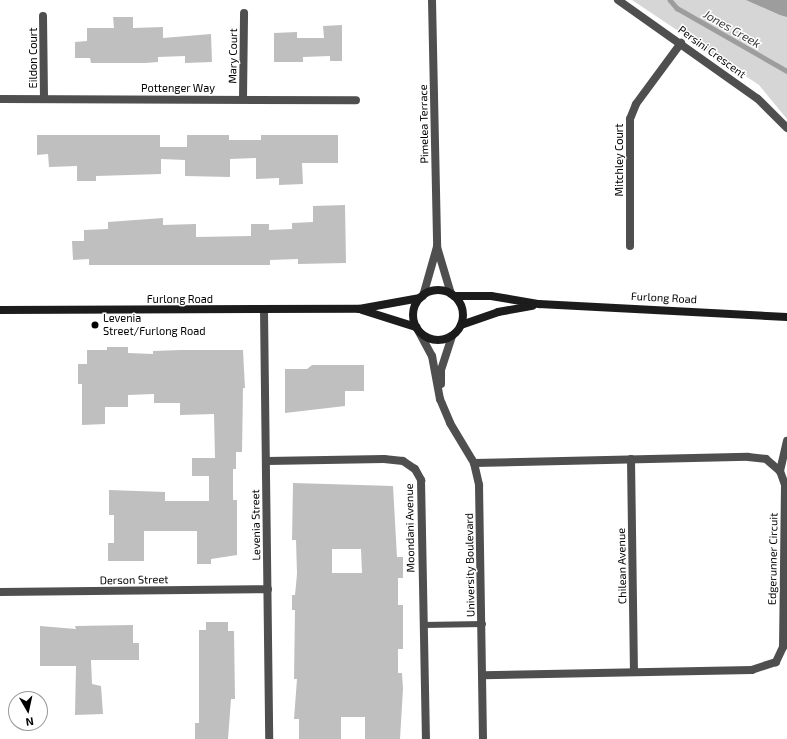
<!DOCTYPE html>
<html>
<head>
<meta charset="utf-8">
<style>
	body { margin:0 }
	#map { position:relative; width:787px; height:739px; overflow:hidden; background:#fff; font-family:"Exo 2",sans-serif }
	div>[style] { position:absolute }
	.green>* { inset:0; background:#d6d6d6 }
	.water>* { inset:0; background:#9d9d9d }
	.stream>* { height:4.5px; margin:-2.25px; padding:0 2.25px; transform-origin:2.25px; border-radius:2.25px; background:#9d9d9d }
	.building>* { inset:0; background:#bfbfbf }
	.service>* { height:6px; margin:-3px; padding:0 3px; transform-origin:3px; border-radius:3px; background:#4f4f4f }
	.minor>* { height:8px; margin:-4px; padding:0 4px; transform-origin:4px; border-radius:4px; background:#4f4f4f }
	.tertiary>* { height:8px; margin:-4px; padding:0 4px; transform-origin:4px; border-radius:4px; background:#4f4f4f }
	.secondary>* { height:8px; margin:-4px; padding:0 4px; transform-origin:4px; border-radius:4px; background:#1c1c1c }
	.secondary>.ring { margin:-4px; padding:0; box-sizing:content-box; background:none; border:8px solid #1c1c1c; border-radius:50% }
	.dots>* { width:11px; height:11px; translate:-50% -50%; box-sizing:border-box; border:2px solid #fff; border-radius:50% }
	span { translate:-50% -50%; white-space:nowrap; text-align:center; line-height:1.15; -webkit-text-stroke:3px #fff; paint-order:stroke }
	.street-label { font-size:11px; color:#000 }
	.poi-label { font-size:11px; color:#000 }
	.left { translate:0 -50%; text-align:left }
	.water-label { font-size:12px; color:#3e3e3e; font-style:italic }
	.north { position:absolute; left:8px; top:691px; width:40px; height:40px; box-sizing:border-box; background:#fff; border:1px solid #999; border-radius:50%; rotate:171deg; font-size:11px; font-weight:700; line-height:16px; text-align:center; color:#000 }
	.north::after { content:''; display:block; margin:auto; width:14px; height:18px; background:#000; clip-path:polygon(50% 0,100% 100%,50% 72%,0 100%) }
</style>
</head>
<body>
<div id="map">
	<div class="green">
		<div style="clip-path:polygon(632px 0,787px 0,787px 119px,759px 85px)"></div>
	</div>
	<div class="water">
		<div style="clip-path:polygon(746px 0,787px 0,787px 17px,780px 15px)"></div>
	</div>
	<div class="stream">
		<div style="left:670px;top:0;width:11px;rotate:49deg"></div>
		<div style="left:677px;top:8px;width:127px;rotate:29.8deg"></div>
	</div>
	<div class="building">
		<div style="clip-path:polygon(113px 17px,133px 17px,133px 28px,163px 27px,163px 38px,211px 34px,212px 62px,185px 63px,185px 56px,158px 57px,158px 62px,146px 63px,91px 63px,90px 58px,75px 58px,75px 42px,87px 41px,87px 28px,114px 28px)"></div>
		<div style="clip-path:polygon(342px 25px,342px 61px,330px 61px,330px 56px,303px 57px,303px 62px,274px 62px,274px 33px,297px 32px,297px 38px,324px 38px,323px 26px)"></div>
		<div style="clip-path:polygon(37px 135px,160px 135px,160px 147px,187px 147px,187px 135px,229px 135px,229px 140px,261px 140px,261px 135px,338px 135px,338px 163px,302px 163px,303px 184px,279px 185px,279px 178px,256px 179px,256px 158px,230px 159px,230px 177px,185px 176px,185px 160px,161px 159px,161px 174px,96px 176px,96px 181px,77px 181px,77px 166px,49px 167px,48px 154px,37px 155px)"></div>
		<div style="clip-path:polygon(345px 205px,346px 263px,298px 264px,298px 259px,270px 260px,270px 265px,89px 265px,89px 259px,73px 260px,72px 241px,84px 241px,84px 230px,108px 229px,108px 222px,163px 218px,163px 225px,196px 224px,196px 237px,251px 236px,251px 224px,269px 224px,269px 230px,292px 229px,292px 223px,313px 222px,313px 206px)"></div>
		<div style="clip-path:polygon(107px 347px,128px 347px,128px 353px,153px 354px,153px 351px,180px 350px,243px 350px,245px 388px,243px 388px,242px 452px,236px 452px,236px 469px,233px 469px,233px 500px,237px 500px,237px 555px,211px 559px,211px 564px,197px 564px,197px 531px,144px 531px,144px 561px,108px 561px,108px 543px,114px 543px,114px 515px,109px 515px,109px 490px,165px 492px,165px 501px,209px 501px,209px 476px,192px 476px,192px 458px,215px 458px,214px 414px,180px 415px,180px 403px,154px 403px,154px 394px,128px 395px,128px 407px,105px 407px,105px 424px,82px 425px,82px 384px,78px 384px,78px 364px,87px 364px,87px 350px,107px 350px)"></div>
		<div style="clip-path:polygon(312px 365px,364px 365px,364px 391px,345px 391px,345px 406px,285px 413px,285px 369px,307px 369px)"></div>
		<div style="clip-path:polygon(evenodd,293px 483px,393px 486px,397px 557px,403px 557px,403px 578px,398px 578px,398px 605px,403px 605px,403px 649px,398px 649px,398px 673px,402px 673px,403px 689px,400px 739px,365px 739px,365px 717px,341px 717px,341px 739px,299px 739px,299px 719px,294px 719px,297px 679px,294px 679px,295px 610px,292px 610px,292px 595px,295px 595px,297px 574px,296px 540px,292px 540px,293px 483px,332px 549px,361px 549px,362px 573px,332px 573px,332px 549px)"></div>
		<div style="clip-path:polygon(206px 622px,228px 622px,228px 631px,234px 631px,235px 699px,231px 699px,228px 739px,195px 739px,195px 723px,199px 723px,199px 630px,206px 630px)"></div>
		<div style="clip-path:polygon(133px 625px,133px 643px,139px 643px,139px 660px,91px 660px,92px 684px,101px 686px,103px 714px,75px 715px,76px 666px,40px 666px,40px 626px,76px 629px,75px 626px)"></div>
	</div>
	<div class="service">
		<div style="left:423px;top:625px;width:60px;rotate:-1deg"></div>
	</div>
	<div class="minor">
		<div style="left:618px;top:0;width:171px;rotate:35.3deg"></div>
		<div style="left:758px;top:99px;width:41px;rotate:45deg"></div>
		<div style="left:43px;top:16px;width:83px;rotate:89.3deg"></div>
		<div style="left:0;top:99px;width:356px;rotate:0.2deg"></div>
		<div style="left:243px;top:99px;width:86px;rotate:-89.3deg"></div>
		<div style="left:630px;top:246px;width:127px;rotate:-90deg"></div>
		<div style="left:630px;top:119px;width:16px;rotate:-68deg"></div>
		<div style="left:636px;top:104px;width:76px;rotate:-53.6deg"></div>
		<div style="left:264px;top:310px;width:429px;rotate:89.3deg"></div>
		<div style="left:418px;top:330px;width:30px;rotate:62deg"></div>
		<div style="left:432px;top:356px;width:44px;rotate:79.5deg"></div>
		<div style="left:440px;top:399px;width:26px;rotate:67deg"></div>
		<div style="left:450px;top:423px;width:47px;rotate:59deg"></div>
		<div style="left:474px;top:463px;width:23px;rotate:77deg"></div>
		<div style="left:479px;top:485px;width:254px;rotate:89.1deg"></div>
		<div style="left:441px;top:384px;width:14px;rotate:-90deg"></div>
		<div style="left:441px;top:370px;width:36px;rotate:-72deg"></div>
		<div style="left:631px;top:459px;width:213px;rotate:89.2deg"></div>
		<div style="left:267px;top:461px;width:117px;rotate:-1deg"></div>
		<div style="left:384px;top:459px;width:19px;rotate:6deg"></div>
		<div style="left:403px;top:461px;width:14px;rotate:34deg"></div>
		<div style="left:415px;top:469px;width:13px;rotate:61deg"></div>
		<div style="left:421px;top:480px;width:259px;rotate:88.9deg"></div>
		<div style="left:474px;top:463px;width:274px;rotate:-1.3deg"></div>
		<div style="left:748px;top:457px;width:18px;rotate:6deg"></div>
		<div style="left:766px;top:459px;width:18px;rotate:41deg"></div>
		<div style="left:780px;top:471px;width:15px;rotate:70deg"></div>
		<div style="left:785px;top:485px;width:162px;rotate:90.7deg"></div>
		<div style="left:783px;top:647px;width:17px;rotate:115deg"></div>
		<div style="left:776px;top:662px;width:25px;rotate:162deg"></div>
		<div style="left:752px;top:670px;width:269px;rotate:178.9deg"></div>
		<div style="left:780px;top:471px;width:31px;rotate:-77deg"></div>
		<div style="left:0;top:592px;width:268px;rotate:-0.6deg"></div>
	</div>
	<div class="tertiary">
		<div style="left:432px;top:0;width:247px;rotate:88.8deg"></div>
		<div style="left:437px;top:247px;width:49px;rotate:73.4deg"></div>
		<div style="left:423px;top:296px;width:51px;rotate:-74.1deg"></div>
	</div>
	<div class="secondary">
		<div class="ring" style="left:413px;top:290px;width:42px;height:42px"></div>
		<div style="left:454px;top:296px;width:37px"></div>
		<div style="left:491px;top:296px;width:49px;rotate:9.5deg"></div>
		<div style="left:539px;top:304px;width:248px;rotate:3deg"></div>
		<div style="left:0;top:310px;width:359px;rotate:-0.2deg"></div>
		<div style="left:359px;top:309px;width:62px;rotate:-10.2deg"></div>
		<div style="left:362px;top:310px;width:57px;rotate:17.5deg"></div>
		<div style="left:461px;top:325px;width:39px;rotate:-19deg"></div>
		<div style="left:498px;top:312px;width:35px;rotate:-10deg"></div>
	</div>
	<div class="dots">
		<div style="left:95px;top:325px;background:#000"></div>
	</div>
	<div class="street-label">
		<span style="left:712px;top:52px;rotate:36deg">Persini Crescent</span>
		<span style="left:233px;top:56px;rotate:-89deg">Mary Court</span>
		<span style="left:33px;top:58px;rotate:-90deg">Eildon Court</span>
		<span style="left:178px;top:88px">Pottenger Way</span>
		<span style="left:424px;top:124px;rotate:-91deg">Pimelea Terrace</span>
		<span style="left:619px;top:160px;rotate:-90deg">Mitchley Court</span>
		<span style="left:664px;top:298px;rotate:3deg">Furlong Road</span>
		<span style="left:180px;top:299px">Furlong Road</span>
		<span style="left:256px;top:525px;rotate:-91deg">Levenia Street</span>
		<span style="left:410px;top:528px;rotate:-91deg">Moondani Avenue</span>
		<span style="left:773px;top:559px;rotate:-89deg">Edgerunner Circuit</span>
		<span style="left:470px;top:565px;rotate:-91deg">University Boulevard</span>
		<span style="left:622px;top:566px;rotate:-91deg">Chilean Avenue</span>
		<span style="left:134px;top:580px;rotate:-1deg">Derson Street</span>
	</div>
	<div class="poi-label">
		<span class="left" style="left:103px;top:325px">Levenia<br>Street/Furlong Road</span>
	</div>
	<div class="water-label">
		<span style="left:732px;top:29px;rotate:30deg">Jones Creek</span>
	</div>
	<div class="north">N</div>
</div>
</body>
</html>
